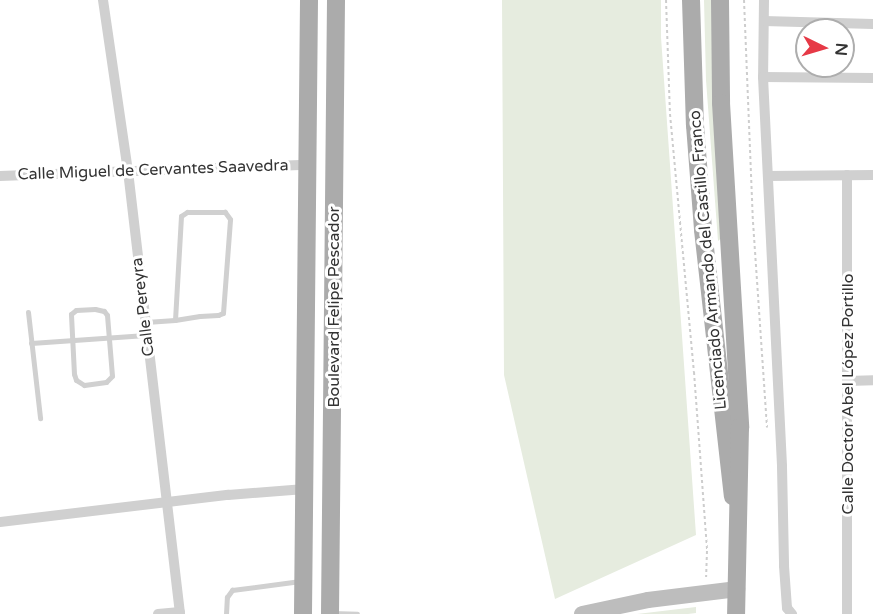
<!DOCTYPE html>
<html>
<head>
<meta charset="utf-8">
<style>
	body { margin:0 }
	#map { position:relative; width:873px; height:614px; overflow:hidden; background:#fff; font-family:"Varela Round",sans-serif }
	div>[style] { position:absolute }
	.green>* { inset:0; background:#e6ecdf }
	.path>* { height:2px; margin-top:-1px; transform-origin:0; background:repeating-linear-gradient(90deg,#cdcdcd 0 3px,transparent 0 6px) }
	.lane>* { height:5px; margin:-2.5px; padding:0 2.5px; transform-origin:2.5px; border-radius:2.5px; background:#d0d0d0 }
	.street>* { height:10px; margin:-5px; padding:0 5px; transform-origin:5px; border-radius:5px; background:#d0d0d0 }
	.secondary>* { height:16px; margin:-8px; padding:0 8px; transform-origin:8px; border-radius:8px; background:#bdbdbd }
	.primary>* { height:18px; margin:-9px; padding:0 9px; transform-origin:9px; border-radius:9px; background:#ababab }
	span { translate:-50% -50%; white-space:nowrap; text-align:center; line-height:1.15; -webkit-text-stroke:6px #fff; paint-order:stroke }
	.street-label { font-size:16px; color:#333 }
	.north { position:absolute; left:795px; top:18px; width:60px; height:60px; box-sizing:border-box; background:#fff; border:2px solid #adadad; border-radius:50%; rotate:95deg; font-size:16px; font-weight:700; line-height:24px; text-align:center; color:#333 }
	.north::after { content:''; display:block; margin:auto; width:21px; height:27px; background:#e63946; clip-path:polygon(50% 0,100% 100%,50% 72%,0 100%) }
</style>
</head>
<body>
<div id="map">
	<div class="green">
		<div style="clip-path:polygon(502px 0,661px 0,661px 37px,696px 535px,555px 599px,504px 375px)"></div>
		<div style="clip-path:polygon(704px 0,714px 0,724px 236px,718px 241px,706px 80px)"></div>
		<div style="clip-path:polygon(696px 607px,696px 613px,688px 614px,637px 614px)"></div>
	</div>
	<div class="path">
		<div style="left:666px;top:0;width:114px;rotate:88deg"></div>
		<div style="left:670px;top:114px;width:259px;rotate:84.7deg"></div>
		<div style="left:694px;top:372px;width:179px;rotate:85.8deg"></div>
		<div style="left:707px;top:551px;width:26px;rotate:92deg"></div>
		<div style="left:744px;top:0;width:222px;rotate:87.7deg"></div>
		<div style="left:753px;top:222px;width:206px;rotate:86.1deg"></div>
	</div>
	<div class="lane">
		<div style="left:95px;top:309px;width:9px;rotate:13deg"></div>
		<div style="left:104px;top:311px;width:5px;rotate:53deg"></div>
		<div style="left:107px;top:315px;width:61px;rotate:85.3deg"></div>
		<div style="left:112px;top:376px;width:8px;rotate:135deg"></div>
		<div style="left:106px;top:382px;width:22px;rotate:172deg"></div>
		<div style="left:84px;top:385px;width:9px;rotate:-148deg"></div>
		<div style="left:76px;top:380px;width:6px;rotate:-108deg"></div>
		<div style="left:74px;top:374px;width:60px;rotate:-92.9deg"></div>
		<div style="left:71px;top:314px;width:6px;rotate:-39deg"></div>
		<div style="left:76px;top:310px;width:19px;rotate:-3deg"></div>
		<div style="left:28px;top:312px;width:107px;rotate:83.5deg"></div>
		<div style="left:146px;top:322px;width:29px;rotate:-4deg"></div>
		<div style="left:175px;top:320px;width:25px;rotate:-9deg"></div>
		<div style="left:200px;top:316px;width:18px;rotate:-3deg"></div>
		<div style="left:218px;top:315px;width:5px;rotate:-22deg"></div>
		<div style="left:223px;top:313px;width:94px;rotate:-85.7deg"></div>
		<div style="left:230px;top:219px;width:9px;rotate:-126deg"></div>
		<div style="left:225px;top:212px;width:38px;rotate:180deg"></div>
		<div style="left:187px;top:212px;width:7px;rotate:146deg"></div>
		<div style="left:181px;top:216px;width:104px;rotate:93.3deg"></div>
		<div style="left:31px;top:343px;width:115px;rotate:-4deg"></div>
		<div style="left:332px;top:613px;width:25px;rotate:2deg"></div>
		<div style="left:226px;top:614px;width:17px;rotate:-87deg"></div>
		<div style="left:227px;top:597px;width:9px;rotate:-54deg"></div>
		<div style="left:232px;top:590px;width:69px;rotate:-7.5deg"></div>
	</div>
	<div class="street">
		<div style="left:103px;top:0;width:173px;rotate:81.7deg"></div>
		<div style="left:128px;top:171px;width:446px;rotate:83.3deg"></div>
		<div style="left:764px;top:0;width:77px;rotate:90.7deg"></div>
		<div style="left:763px;top:77px;width:390px;rotate:87.2deg"></div>
		<div style="left:782px;top:467px;width:99px;rotate:88.8deg"></div>
		<div style="left:784px;top:566px;width:42px;rotate:85.9deg"></div>
		<div style="left:787px;top:608px;width:8px;rotate:50deg"></div>
		<div style="left:764px;top:21px;width:109px;rotate:1.6deg"></div>
		<div style="left:763px;top:77px;width:110px;rotate:0.5deg"></div>
		<div style="left:0;top:176px;width:307px;rotate:-2.1deg"></div>
		<div style="left:768px;top:176px;width:105px;rotate:-0.5deg"></div>
		<div style="left:848px;top:381px;width:25px;rotate:-2deg"></div>
		<div style="left:0;top:522px;width:230px;rotate:-6.8deg"></div>
		<div style="left:228px;top:495px;width:77px;rotate:-4.5deg"></div>
		<div style="left:158px;top:614px;width:22px;rotate:-5deg"></div>
		<div style="left:847px;top:614px;width:439px;rotate:-90deg"></div>
	</div>
	<div class="secondary">
		<div style="left:582px;top:614px;width:67px;rotate:-12deg"></div>
		<div style="left:648px;top:600px;width:90px;rotate:-7deg"></div>
	</div>
	<div class="primary">
		<div style="left:691px;top:0;width:125px;rotate:88.2deg"></div>
		<div style="left:695px;top:125px;width:105px;rotate:85.6deg"></div>
		<div style="left:703px;top:230px;width:268px;rotate:83.6deg"></div>
		<div style="left:720px;top:0;width:103px;rotate:89.4deg"></div>
		<div style="left:721px;top:103px;width:325px;rotate:86.6deg"></div>
		<div style="left:740px;top:427px;width:187px;rotate:91.2deg"></div>
		<div style="left:303px;top:614px;width:614px;rotate:-89.44deg"></div>
		<div style="left:330px;top:614px;width:614px;rotate:-89.44deg"></div>
	</div>
	<div class="street-label">
		<span style="left:153px;top:170px;rotate:-2deg">Calle Miguel de Cervantes Saavedra</span>
		<span style="left:708px;top:260px;rotate:-95deg">Licenciado Armando del Castillo Franco</span>
		<span style="left:143px;top:307px;rotate:-97deg">Calle Pereyra</span>
		<span style="left:334px;top:307px;rotate:-90deg">Boulevard Felipe Pescador</span>
		<span style="left:848px;top:394px;rotate:-90deg">Calle Doctor Abel López Portillo</span>
	</div>
	<div class="north">N</div>
</div>
</body>
</html>
